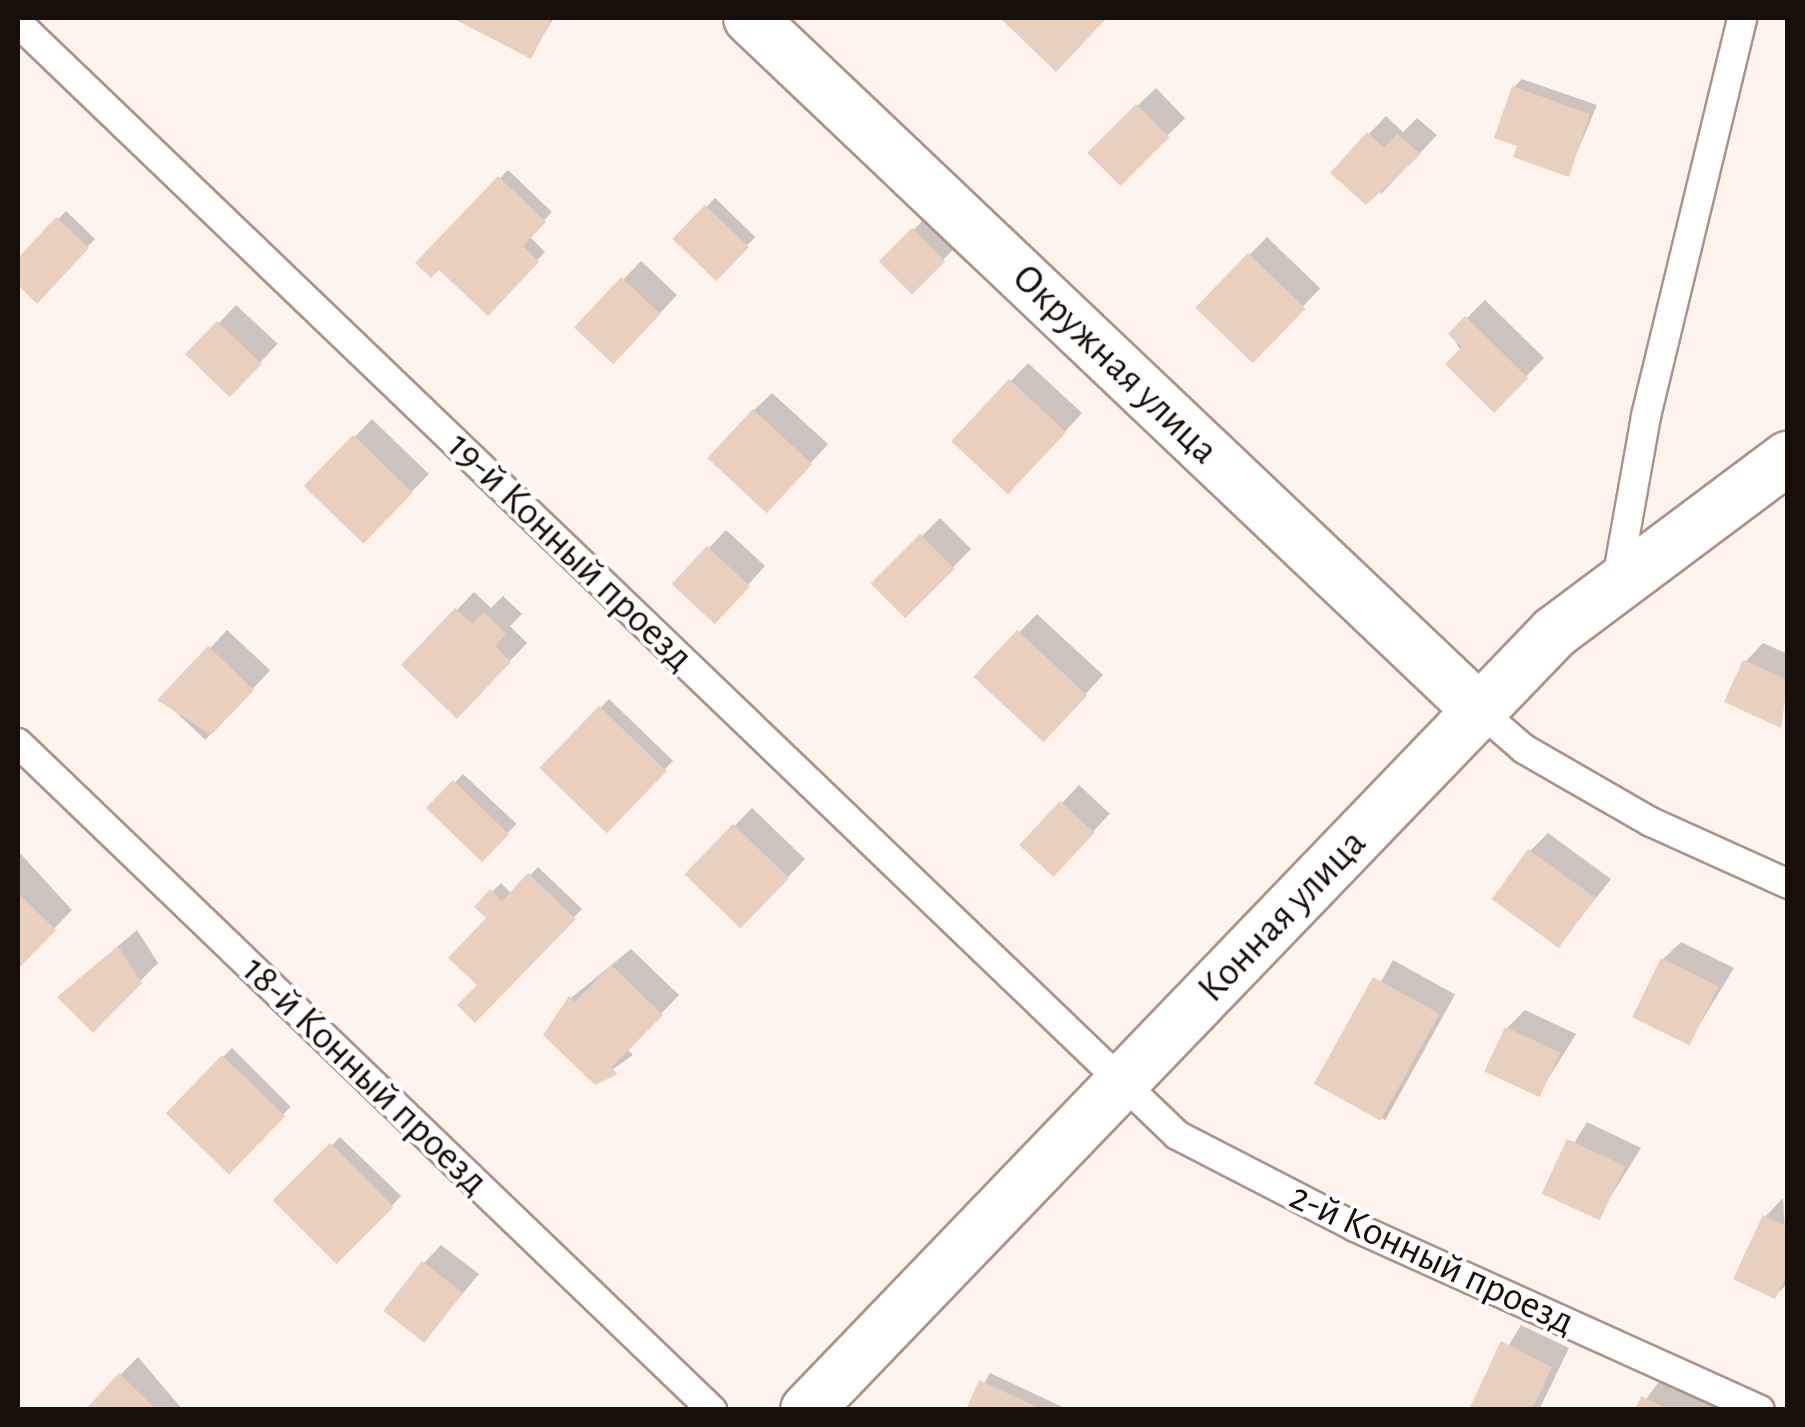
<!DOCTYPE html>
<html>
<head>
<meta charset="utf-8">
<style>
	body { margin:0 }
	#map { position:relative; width:1805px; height:1427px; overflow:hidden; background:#fff3ee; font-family:"Alegreya Sans",sans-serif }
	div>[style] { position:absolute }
	.shadow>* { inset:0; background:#0003; transform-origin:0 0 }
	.building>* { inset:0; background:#e9cfbe; transform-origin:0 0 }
	.roads { filter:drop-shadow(2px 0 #ae9287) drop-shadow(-2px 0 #ae9287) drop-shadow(0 2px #ae9287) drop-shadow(0 -2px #ae9287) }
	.service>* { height:28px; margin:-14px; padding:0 14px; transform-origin:14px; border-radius:14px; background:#fff }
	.minor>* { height:52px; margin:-26px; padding:0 26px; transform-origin:26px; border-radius:26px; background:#fff }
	span { translate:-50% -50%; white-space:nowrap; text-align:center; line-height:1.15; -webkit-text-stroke:8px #fff; paint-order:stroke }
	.street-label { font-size:40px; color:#180e0a }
	.frame { position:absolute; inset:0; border:20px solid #180e0a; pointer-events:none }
</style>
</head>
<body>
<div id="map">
	<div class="shadow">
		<div style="clip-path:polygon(457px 18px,554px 18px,530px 56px)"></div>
		<div style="clip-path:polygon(1003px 18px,1104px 18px,1056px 68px)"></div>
		<div style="clip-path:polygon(1522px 79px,1597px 105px,1568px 174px,1514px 87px)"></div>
		<div style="left:1156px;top:88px;width:42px;height:93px;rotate:46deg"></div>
		<div style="clip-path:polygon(1386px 116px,1403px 132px,1417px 118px,1437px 135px,1381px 194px,1369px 134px)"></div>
		<div style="clip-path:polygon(508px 170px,552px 212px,529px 236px,545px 252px,488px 313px,439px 266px,419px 263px)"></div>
		<div style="left:715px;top:198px;width:56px;height:57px;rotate:44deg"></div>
		<div style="clip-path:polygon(66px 211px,95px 239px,37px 300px,18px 282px,18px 261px)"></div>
		<div style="left:931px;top:212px;width:42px;height:69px;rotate:44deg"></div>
		<div style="left:1267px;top:237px;width:74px;height:98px;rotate:44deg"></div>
		<div style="clip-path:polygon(641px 261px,677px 295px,631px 344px,577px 328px)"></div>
		<div style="clip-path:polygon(1485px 300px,1544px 358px,1494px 409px,1451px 334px)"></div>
		<div style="left:236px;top:305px;width:57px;height:69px;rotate:43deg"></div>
		<div style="clip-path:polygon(1028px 363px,1082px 413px,1027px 473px,1011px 381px)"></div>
		<div style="clip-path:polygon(772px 393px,828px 444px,785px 492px,754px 410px)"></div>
		<div style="left:372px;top:419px;width:79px;height:94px;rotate:44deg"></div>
		<div style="left:940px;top:518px;width:44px;height:93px;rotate:45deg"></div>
		<div style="clip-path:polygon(726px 530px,765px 566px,732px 603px,709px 548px)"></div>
		<div style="clip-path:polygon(474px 592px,491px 608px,503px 596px,522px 614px,510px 626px,527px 643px,457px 716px,404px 665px)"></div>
		<div style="clip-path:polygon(1037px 614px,1103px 675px,1061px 721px,977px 676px)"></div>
		<div style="left:227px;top:630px;width:59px;height:95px;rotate:43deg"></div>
		<div style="clip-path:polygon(1763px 643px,1788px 654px,1781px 725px,1746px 661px)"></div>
		<div style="left:609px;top:699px;width:89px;height:96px;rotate:44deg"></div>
		<div style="left:463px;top:774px;width:73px;height:47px;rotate:43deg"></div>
		<div style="left:1079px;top:785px;width:42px;height:83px;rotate:43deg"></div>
		<div style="clip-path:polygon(752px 808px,805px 859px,759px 908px,688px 874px)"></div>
		<div style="clip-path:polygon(1548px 833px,1611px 879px,1559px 945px,1530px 851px)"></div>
		<div style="clip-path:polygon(18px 851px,72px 910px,18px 966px)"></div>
		<div style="clip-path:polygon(538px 867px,582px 909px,475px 1019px,489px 918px,477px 907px,501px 883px,512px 894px)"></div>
		<div style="clip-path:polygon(137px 930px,158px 963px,93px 1029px,78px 980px)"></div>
		<div style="clip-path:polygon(1681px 942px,1734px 968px,1689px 1042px,1663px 959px)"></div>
		<div style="clip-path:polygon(631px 949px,679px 995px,627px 1049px,633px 1055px,595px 1082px,571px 998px)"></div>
		<div style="left:1393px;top:960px;width:71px;height:144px;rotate:29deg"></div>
		<div style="clip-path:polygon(1525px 1010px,1576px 1034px,1538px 1095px,1507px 1028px)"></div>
		<div style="left:232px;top:1048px;width:83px;height:91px;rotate:45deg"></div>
		<div style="clip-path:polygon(1587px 1122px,1641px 1148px,1598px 1217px,1545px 1191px)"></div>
		<div style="left:340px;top:1137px;width:85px;height:90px;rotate:44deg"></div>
		<div style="clip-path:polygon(1783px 1198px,1788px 1283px,1775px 1296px,1766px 1216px)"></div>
		<div style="clip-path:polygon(441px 1245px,479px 1274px,424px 1340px,424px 1263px)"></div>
		<div style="clip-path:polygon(1521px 1325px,1569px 1348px,1539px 1410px,1473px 1406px)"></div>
		<div style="clip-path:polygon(138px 1357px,183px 1410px,88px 1410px,120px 1375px)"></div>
		<div style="clip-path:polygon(990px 1373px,1069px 1410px,969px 1410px)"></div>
		<div style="clip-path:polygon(1661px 1379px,1714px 1404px,1711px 1410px,1638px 1410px)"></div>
	</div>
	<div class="building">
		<div style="clip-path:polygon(452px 18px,552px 18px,531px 59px)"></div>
		<div style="clip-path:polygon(1000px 18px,1107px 18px,1056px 72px)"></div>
		<div style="clip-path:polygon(1512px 86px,1590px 114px,1569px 177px,1513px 157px,1517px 146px,1494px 138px)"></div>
		<div style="left:1136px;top:104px;width:47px;height:69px;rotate:45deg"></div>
		<div style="clip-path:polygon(1367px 132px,1384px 148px,1397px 134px,1421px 154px,1366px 205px,1330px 173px)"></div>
		<div style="clip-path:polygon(498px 176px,546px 222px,523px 246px,539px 262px,488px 316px,439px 270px,431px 278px,415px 263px)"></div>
		<div style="left:705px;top:205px;width:61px;height:47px;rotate:44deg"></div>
		<div style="clip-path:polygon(56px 217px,89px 248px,37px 304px,18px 285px,18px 258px)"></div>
		<div style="left:912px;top:228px;width:47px;height:47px;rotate:45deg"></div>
		<div style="left:1248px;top:253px;width:80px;height:76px;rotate:44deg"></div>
		<div style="left:621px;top:277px;width:54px;height:69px;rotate:43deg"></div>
		<div style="clip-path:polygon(1465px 316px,1528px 378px,1494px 413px,1445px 364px,1462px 347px,1448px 334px)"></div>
		<div style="left:217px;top:321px;width:62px;height:46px;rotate:44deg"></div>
		<div style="left:1009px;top:379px;width:78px;height:85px;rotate:43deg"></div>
		<div style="left:753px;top:409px;width:81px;height:67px;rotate:43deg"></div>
		<div style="left:353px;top:435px;width:83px;height:71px;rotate:44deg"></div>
		<div style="left:920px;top:534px;width:49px;height:70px;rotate:45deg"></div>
		<div style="left:707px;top:546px;width:59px;height:52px;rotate:43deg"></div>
		<div style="clip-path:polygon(455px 608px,472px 624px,484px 612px,506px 634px,495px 646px,511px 662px,457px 719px,401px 665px)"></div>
		<div style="left:1017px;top:630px;width:96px;height:64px;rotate:43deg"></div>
		<div style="clip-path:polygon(208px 646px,254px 690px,211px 735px,157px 700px)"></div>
		<div style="clip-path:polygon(1743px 660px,1788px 680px,1781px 728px,1724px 702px)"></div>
		<div style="left:599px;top:706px;width:94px;height:86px;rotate:44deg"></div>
		<div style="left:453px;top:780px;width:78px;height:39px;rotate:44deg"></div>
		<div style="left:1060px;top:801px;width:47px;height:60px;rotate:43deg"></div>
		<div style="left:733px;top:824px;width:78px;height:70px;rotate:44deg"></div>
		<div style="left:1528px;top:849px;width:83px;height:62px;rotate:36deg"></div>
		<div style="clip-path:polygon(528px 873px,576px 919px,475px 1023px,457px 1005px,477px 985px,448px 958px,486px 918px,474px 907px,490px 889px,502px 901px)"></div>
		<div style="clip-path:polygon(18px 893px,56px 930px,18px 969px)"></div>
		<div style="clip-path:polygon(118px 946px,142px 983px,93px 1033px,57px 997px)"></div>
		<div style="left:1661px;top:958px;width:64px;height:66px;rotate:26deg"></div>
		<div style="clip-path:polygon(611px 965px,663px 1015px,611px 1068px,618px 1074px,595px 1085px,543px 1035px,569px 996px,575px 1002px)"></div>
		<div style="left:1373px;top:977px;width:76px;height:122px;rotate:29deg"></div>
		<div style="left:1505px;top:1027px;width:61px;height:49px;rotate:25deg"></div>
		<div style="left:222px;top:1055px;width:88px;height:81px;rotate:44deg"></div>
		<div style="left:1567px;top:1139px;width:64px;height:60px;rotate:25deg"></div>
		<div style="left:330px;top:1143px;width:90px;height:81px;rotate:45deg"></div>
		<div style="clip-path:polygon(1763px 1215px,1788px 1227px,1788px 1274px,1775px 1299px,1733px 1279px)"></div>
		<div style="left:422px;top:1261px;width:52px;height:63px;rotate:38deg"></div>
		<div style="clip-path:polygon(1501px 1341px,1552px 1367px,1532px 1410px,1470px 1407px)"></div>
		<div style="clip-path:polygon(119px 1373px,157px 1410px,85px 1410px)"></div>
		<div style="clip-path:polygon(979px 1380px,1044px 1410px,966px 1410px)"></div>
		<div style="clip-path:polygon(1641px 1396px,1670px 1410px,1635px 1410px)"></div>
	</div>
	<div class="roads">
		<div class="service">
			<div style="left:18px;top:23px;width:1606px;rotate:43.81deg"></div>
			<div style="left:1177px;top:1135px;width:200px;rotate:27.3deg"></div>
			<div style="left:1355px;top:1227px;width:444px;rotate:24.3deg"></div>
			<div style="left:1616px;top:585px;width:172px;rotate:-79.9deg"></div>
			<div style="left:1646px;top:416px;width:409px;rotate:-76.4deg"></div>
			<div style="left:1479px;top:710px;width:60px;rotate:40.9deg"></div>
			<div style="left:1524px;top:749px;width:146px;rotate:29.9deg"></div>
			<div style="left:1651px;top:822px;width:150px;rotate:24.3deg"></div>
			<div style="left:18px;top:743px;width:963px;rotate:43.86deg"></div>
		</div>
		<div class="minor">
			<div style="left:750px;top:18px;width:1005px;rotate:43.51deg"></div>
			<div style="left:807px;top:1410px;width:1079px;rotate:-46.13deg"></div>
			<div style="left:1555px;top:632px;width:291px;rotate:-36.8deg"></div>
		</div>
	</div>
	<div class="street-label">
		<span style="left:1115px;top:364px;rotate:44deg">Окружная улица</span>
		<span style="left:570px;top:552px;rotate:44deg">19-й Конный проезд</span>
		<span style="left:1282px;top:916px;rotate:-46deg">Конная улица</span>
		<span style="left:365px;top:1076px;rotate:44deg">18-й Конный проезд</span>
		<span style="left:1432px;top:1259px;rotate:25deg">2-й Конный проезд</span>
	</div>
	<div class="frame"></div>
</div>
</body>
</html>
